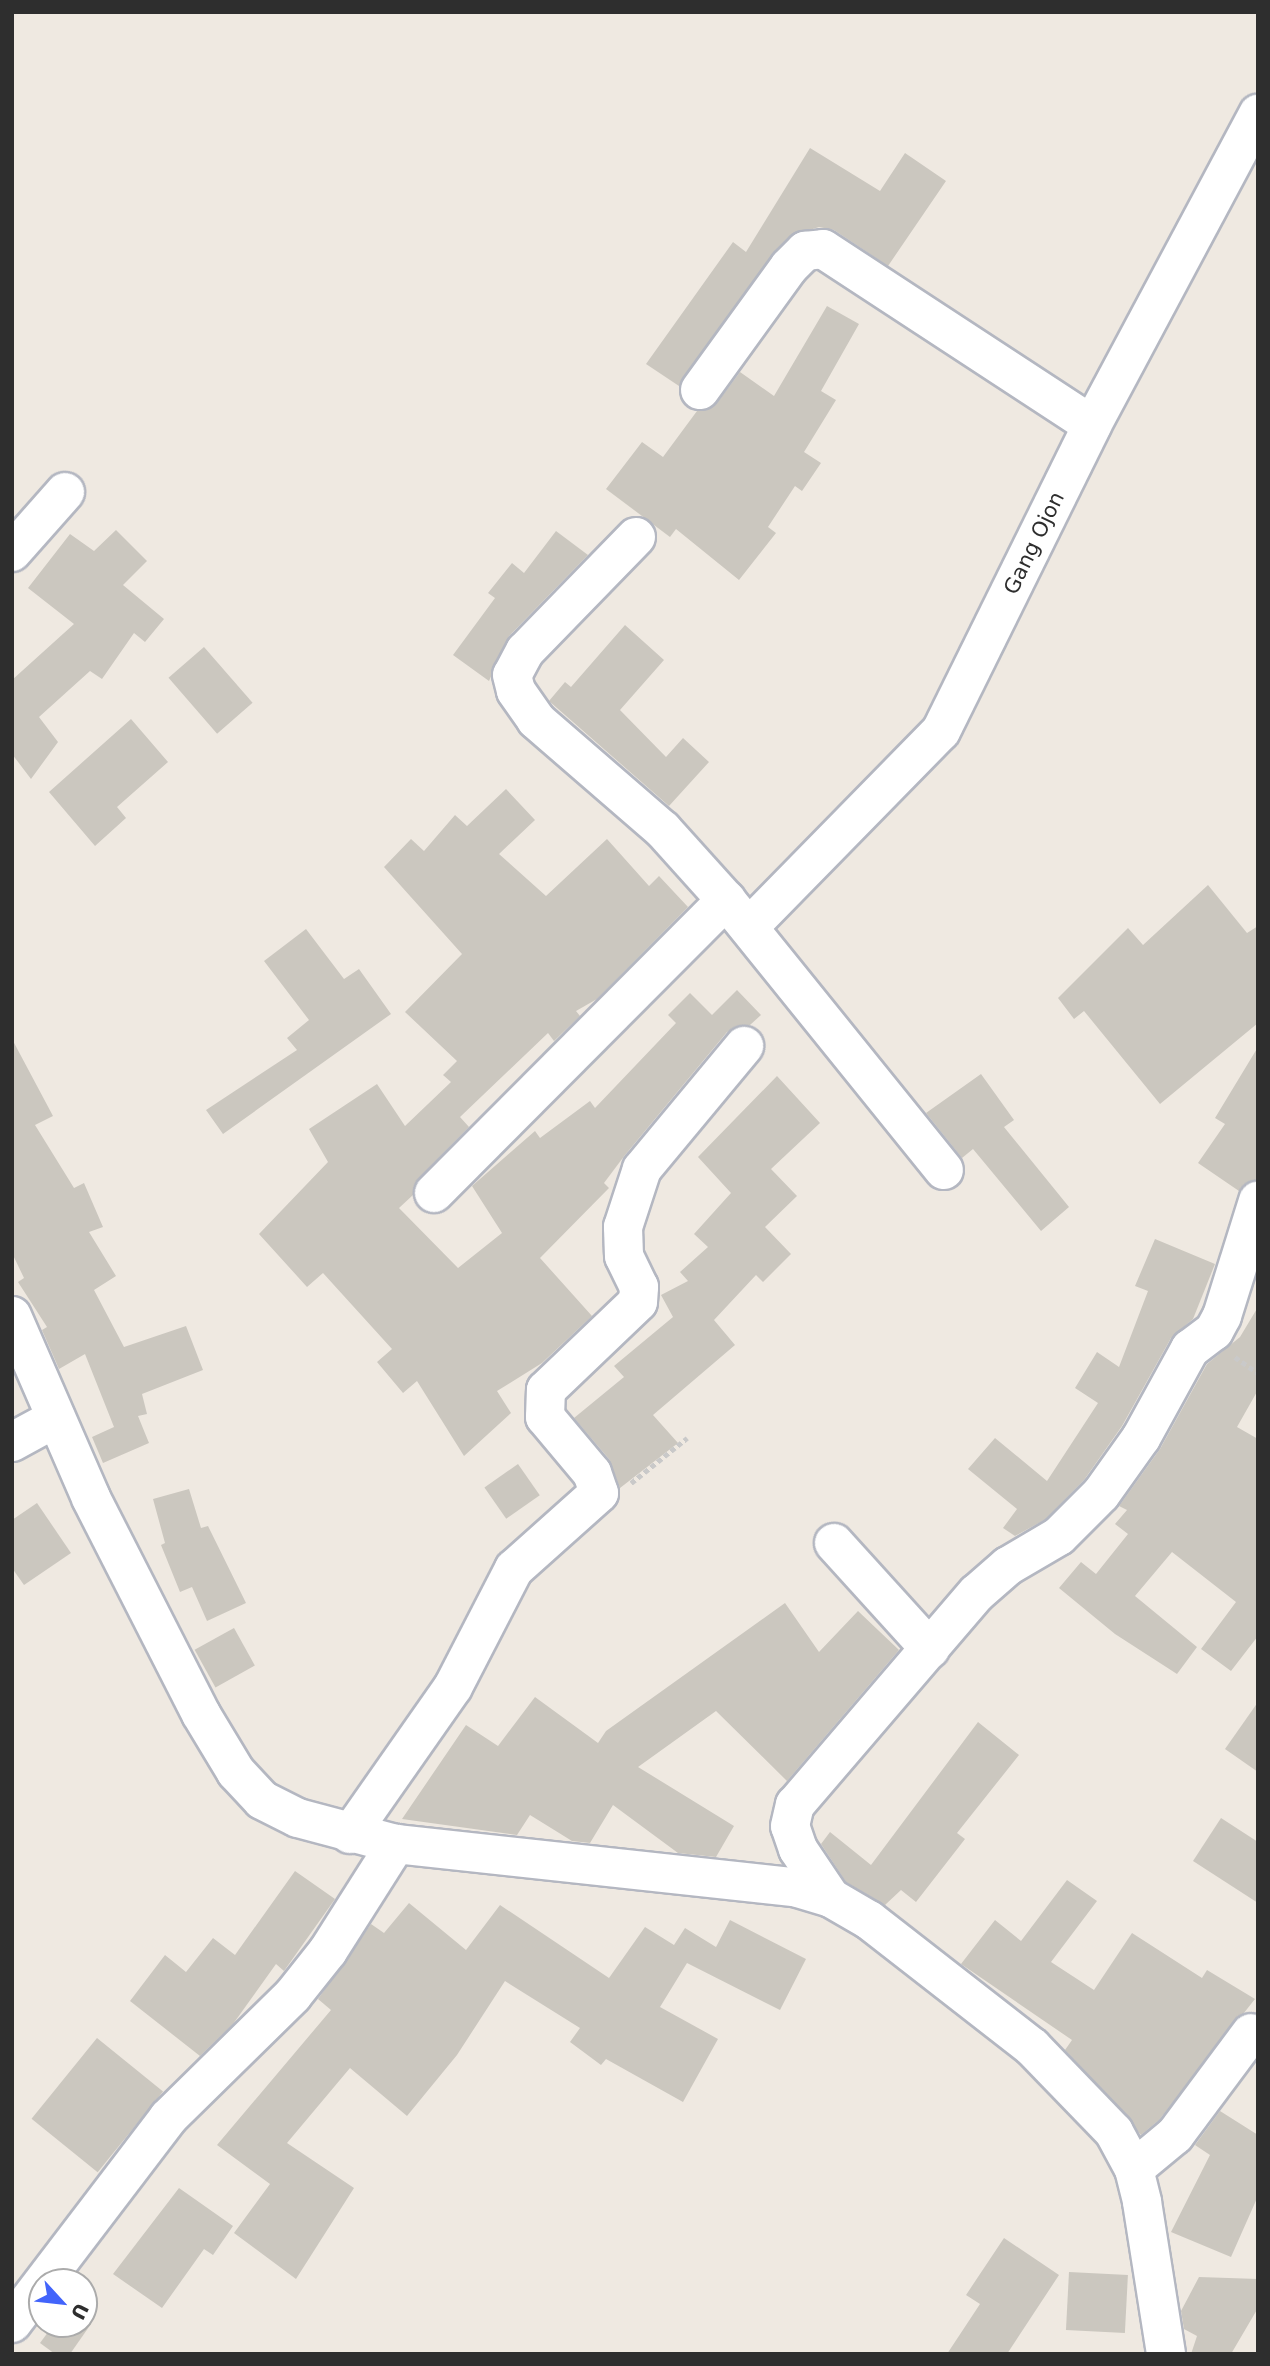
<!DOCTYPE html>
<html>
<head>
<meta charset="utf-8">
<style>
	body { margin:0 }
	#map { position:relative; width:1270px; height:2366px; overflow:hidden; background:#efe9e1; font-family:"DejaVu Sans",sans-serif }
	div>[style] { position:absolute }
	.building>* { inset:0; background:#cbc7bf; transform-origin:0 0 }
	.path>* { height:4.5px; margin-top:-2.25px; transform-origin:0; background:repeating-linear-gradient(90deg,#c9c9c9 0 5px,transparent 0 8.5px) }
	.roads { filter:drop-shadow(2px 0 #b4b7c1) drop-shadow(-2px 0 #b4b7c1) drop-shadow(0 2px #b4b7c1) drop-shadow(0 -2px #b4b7c1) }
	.minor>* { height:38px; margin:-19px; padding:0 19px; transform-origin:19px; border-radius:19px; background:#fff }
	span { translate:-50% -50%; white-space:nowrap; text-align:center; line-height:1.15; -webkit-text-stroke:6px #fff; paint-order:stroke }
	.street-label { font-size:21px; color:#2e2e2e }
	.frame { position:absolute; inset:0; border:14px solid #2e2e2e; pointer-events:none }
	.north { position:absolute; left:28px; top:2268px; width:70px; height:70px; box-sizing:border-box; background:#fff; border:2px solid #ababab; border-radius:50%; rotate:117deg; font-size:19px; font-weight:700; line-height:28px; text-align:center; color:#2e2e2e }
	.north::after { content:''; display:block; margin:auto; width:24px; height:32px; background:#4264fb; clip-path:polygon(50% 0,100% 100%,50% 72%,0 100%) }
</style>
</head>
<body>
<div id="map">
	<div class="building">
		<div style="clip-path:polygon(810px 148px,880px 191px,905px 153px,946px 181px,888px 266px,834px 230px,819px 227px,790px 236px,679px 386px,646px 364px,733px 242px,746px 252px)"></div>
		<div style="clip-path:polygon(827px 306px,859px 324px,821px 391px,836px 400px,804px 452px,821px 463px,802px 491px,795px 486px,768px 527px,776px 533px,739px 580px,676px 529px,670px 537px,606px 489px,642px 442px,663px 457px,697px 411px,717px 403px,740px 372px,774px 396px)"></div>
		<div style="clip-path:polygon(116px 530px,147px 561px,123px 585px,164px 619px,145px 642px,134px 633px,102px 679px,90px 671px,39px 717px,58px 742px,31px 779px,12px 754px,12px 680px,74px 624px,28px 588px,70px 534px,94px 551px)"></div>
		<div style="clip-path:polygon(556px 531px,588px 555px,509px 636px,489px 681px,453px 655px,495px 598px,488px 593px,512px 563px,524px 573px)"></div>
		<div style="clip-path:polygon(625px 625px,664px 660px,620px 710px,666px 757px,683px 738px,709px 762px,669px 806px,549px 701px,565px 682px,571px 687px)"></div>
		<div style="left:204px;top:647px;width:74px;height:47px;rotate:49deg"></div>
		<div style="clip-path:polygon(131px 719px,168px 762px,117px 807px,126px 818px,95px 846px,49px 792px)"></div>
		<div style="clip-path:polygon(506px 789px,535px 820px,499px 854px,546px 896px,607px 839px,649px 886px,659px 876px,688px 907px,597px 999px,576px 1011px,580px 1016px,554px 1041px,548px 1033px,460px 1117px,469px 1127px,419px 1178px,413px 1195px,399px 1208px,458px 1268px,502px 1233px,472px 1186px,535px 1131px,540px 1138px,590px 1101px,595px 1108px,676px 1023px,668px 1015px,690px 993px,712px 1015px,737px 990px,761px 1015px,750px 1025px,727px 1032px,625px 1155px,604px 1183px,609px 1188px,540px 1258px,592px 1316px,542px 1363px,497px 1391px,511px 1413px,464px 1456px,417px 1381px,403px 1393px,377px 1362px,392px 1349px,323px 1273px,307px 1287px,259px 1234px,328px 1162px,309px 1129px,377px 1084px,405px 1126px,451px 1082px,443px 1075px,457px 1061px,405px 1012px,462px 954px,384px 867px,411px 839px,424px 851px,455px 815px,467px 826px)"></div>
		<div style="clip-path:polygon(1208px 885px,1247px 933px,1258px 926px,1258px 1023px,1160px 1104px,1084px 1011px,1074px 1019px,1058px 998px,1128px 928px,1143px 945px)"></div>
		<div style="clip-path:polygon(306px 929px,344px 979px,359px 969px,391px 1014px,223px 1134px,206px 1110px,297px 1050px,287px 1038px,309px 1020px,264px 961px)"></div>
		<div style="clip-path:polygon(12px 1039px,53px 1116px,35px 1125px,74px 1188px,84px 1183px,103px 1227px,89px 1232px,116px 1276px,94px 1290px,124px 1347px,186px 1326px,203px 1370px,142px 1394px,147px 1414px,138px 1416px,149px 1443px,103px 1463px,92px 1437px,114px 1427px,85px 1354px,59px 1369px,42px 1330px,47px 1327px,18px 1282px,24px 1278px,12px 1253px)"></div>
		<div style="clip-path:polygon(1258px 1047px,1258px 1178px,1239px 1191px,1198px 1163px,1225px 1124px,1215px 1118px)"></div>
		<div style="clip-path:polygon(981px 1074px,1014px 1120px,1004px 1127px,1069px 1207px,1041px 1231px,973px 1149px,962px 1158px,926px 1113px)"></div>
		<div style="clip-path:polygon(777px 1076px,820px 1123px,771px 1169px,797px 1196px,765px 1227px,791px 1254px,763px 1282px,756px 1275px,714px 1320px,735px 1345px,653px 1415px,678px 1443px,620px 1488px,609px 1459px,574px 1418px,624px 1377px,614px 1366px,673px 1317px,661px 1295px,688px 1281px,680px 1272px,708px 1247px,694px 1234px,731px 1193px,698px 1157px)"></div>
		<div style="clip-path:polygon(1155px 1239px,1215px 1264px,1193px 1319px,1171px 1338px,1122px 1426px,1084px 1480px,1046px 1519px,1015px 1536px,1003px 1528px,1017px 1509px,968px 1469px,995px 1438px,1047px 1481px,1098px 1403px,1075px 1388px,1097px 1352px,1119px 1367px,1148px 1291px,1135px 1286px)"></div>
		<div style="clip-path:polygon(1258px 1307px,1258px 1390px,1237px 1427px,1258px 1439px,1258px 1636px,1231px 1671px,1201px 1649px,1236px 1602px,1172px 1552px,1135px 1596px,1197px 1647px,1177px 1674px,1115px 1634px,1059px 1588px,1081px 1562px,1096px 1574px,1128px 1534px,1115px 1524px,1127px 1510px,1119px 1506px,1160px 1449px,1207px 1364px,1240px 1337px)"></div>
		<div style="left:518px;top:1464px;width:38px;height:41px;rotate:55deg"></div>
		<div style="clip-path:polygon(189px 1489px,201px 1528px,208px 1526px,246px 1603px,207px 1621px,192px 1587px,180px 1592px,161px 1545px,165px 1543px,153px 1499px)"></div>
		<div style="clip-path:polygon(37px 1503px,71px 1553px,24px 1585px,12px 1568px,12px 1520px)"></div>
		<div style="clip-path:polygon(785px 1603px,819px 1652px,858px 1611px,899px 1650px,787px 1781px,716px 1711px,638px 1767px,734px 1826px,716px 1857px,678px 1853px,613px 1805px,590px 1843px,572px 1841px,530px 1815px,517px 1835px,402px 1819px,466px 1725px,498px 1746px,535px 1697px,598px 1743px,606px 1731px)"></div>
		<div style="left:234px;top:1628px;width:43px;height:45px;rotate:61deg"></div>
		<div style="clip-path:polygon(1258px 1702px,1258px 1772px,1225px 1749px)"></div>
		<div style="clip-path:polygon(978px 1722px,1019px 1755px,957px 1833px,965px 1839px,916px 1902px,901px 1890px,885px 1905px,846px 1882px,821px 1844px,830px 1832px,871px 1865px)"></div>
		<div style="clip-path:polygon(1221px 1818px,1258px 1842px,1258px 1903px,1193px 1861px)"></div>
		<div style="clip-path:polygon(295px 1871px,335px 1899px,284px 1971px,276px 1964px,233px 2024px,200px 2056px,130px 2001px,165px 1955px,186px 1972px,213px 1938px,235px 1955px)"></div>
		<div style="clip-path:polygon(1067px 1880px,1097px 1901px,1051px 1962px,1094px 1990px,1132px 1933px,1202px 1978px,1207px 1970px,1255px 1999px,1159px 2120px,1141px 2135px,1065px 2050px,1072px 2040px,961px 1964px,995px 1920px,1021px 1941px)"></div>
		<div style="clip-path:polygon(409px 1903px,466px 1950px,500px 1905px,609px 1978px,645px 1927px,674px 1945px,685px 1928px,716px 1947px,730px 1920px,806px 1959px,780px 2010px,687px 1963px,660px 2007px,718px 2039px,683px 2102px,606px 2059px,601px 2065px,570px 2042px,580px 2028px,505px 1981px,457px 2055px,407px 2116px,350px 2068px,287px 2143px,354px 2188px,296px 2279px,234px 2233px,270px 2184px,217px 2145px,331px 2010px,318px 1999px,371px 1924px,384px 1933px)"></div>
		<div style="left:97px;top:2038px;width:85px;height:104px;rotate:39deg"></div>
		<div style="clip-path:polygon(1220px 2111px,1258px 2135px,1258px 2196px,1231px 2257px,1171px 2232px,1210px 2155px,1195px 2145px)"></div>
		<div style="clip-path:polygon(179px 2188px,233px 2226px,213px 2255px,204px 2249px,162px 2308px,113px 2274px)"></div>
		<div style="clip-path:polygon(1004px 2238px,1059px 2275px,1007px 2354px,947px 2354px,980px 2304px,966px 2295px)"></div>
		<div style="left:1069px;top:2272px;width:59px;height:58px;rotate:3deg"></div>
		<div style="clip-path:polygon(1199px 2277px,1258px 2279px,1258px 2308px,1231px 2354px,1191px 2354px,1197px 2336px,1184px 2329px,1181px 2311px)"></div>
		<div style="clip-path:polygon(54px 2324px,91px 2324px,70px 2354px,55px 2354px,40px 2343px)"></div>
	</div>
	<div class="path">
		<div style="left:1235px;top:1357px;width:28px;rotate:35deg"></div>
		<div style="left:631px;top:1483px;width:72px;rotate:-38.8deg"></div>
	</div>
	<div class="roads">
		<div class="minor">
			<div style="left:700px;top:390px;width:152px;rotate:-54.1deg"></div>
			<div style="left:789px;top:267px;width:23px;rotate:-45deg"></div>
			<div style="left:805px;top:251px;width:18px;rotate:-6deg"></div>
			<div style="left:823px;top:249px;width:321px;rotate:33.2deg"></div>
			<div style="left:636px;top:537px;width:159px;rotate:134.2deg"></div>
			<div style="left:525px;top:651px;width:27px;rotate:118deg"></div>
			<div style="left:512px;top:675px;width:16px;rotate:76deg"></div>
			<div style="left:516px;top:691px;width:35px;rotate:55deg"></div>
			<div style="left:536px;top:720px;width:168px;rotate:40.9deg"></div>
			<div style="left:663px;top:830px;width:94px;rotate:48deg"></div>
			<div style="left:726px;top:900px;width:347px;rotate:51.1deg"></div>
			<div style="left:12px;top:552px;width:80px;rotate:-48.5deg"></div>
			<div style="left:749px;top:927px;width:274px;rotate:-45.6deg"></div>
			<div style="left:941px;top:731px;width:341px;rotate:-63.7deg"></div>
			<div style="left:1092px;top:425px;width:353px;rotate:-61.9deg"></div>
			<div style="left:434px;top:1193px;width:414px;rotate:-45.1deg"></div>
			<div style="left:12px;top:1316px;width:198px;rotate:66.5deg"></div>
			<div style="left:91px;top:1498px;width:242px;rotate:63deg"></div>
			<div style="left:201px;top:1714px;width:68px;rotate:58.9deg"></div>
			<div style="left:236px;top:1772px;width:38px;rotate:47deg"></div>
			<div style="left:262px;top:1800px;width:40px;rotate:26.6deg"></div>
			<div style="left:298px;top:1818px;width:101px;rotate:14.9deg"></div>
			<div style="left:396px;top:1844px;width:404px;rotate:6.2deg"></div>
			<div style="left:798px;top:1888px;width:34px;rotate:17deg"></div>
			<div style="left:831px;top:1898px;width:44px;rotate:30.1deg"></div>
			<div style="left:869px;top:1920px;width:207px;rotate:37.9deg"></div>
			<div style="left:1032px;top:2047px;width:118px;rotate:46deg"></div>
			<div style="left:1114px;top:2132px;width:42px;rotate:61.6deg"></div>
			<div style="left:1134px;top:2169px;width:34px;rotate:76deg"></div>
			<div style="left:1142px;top:2202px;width:154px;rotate:81deg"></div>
			<div style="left:12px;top:1442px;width:50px;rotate:-28.6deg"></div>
			<div style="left:834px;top:1543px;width:143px;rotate:47.8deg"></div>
			<div style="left:350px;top:1834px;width:179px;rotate:-55deg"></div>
			<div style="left:453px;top:1687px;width:133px;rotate:-62.7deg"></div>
			<div style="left:514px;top:1569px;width:114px;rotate:-41.8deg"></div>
			<div style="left:599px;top:1493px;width:21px;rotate:-109deg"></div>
			<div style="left:592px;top:1473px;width:73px;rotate:-130deg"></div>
			<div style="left:545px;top:1417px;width:27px;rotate:-88deg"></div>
			<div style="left:546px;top:1390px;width:127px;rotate:-43.7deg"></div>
			<div style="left:638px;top:1302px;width:15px;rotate:-86deg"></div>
			<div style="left:639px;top:1287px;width:34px;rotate:-116deg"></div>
			<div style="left:624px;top:1256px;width:29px;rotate:-92deg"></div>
			<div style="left:623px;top:1227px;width:61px;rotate:-71.9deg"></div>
			<div style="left:642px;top:1169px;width:160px;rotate:-50.3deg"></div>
			<div style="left:831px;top:1898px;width:59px;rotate:-124deg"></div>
			<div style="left:798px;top:1849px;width:24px;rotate:-109deg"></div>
			<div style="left:790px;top:1826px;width:22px;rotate:-77deg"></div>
			<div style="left:795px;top:1805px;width:279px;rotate:-49.4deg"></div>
			<div style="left:977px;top:1593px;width:41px;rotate:-41.1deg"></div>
			<div style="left:1008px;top:1566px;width:59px;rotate:-30.5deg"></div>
			<div style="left:1059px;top:1536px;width:59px;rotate:-45deg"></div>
			<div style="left:1101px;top:1494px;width:69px;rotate:-54.5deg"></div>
			<div style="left:1141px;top:1438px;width:102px;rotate:-61.2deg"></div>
			<div style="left:1190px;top:1349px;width:30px;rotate:-37deg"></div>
			<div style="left:1214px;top:1331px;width:17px;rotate:-62deg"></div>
			<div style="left:1222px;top:1316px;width:121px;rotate:-72.6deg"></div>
			<div style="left:1134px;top:2169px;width:53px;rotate:-39.7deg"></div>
			<div style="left:1175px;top:2135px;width:127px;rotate:-53.3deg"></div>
			<div style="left:12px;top:2323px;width:258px;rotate:-52.7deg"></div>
			<div style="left:168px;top:2118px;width:175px;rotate:-44.5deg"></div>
			<div style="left:293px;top:1995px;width:56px;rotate:-51.5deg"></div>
			<div style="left:328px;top:1951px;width:127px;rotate:-57.6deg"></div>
		</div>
	</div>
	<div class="street-label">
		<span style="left:1034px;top:543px;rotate:-64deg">Gang Ojon</span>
	</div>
	<div class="frame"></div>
	<div class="north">U</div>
</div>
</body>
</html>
